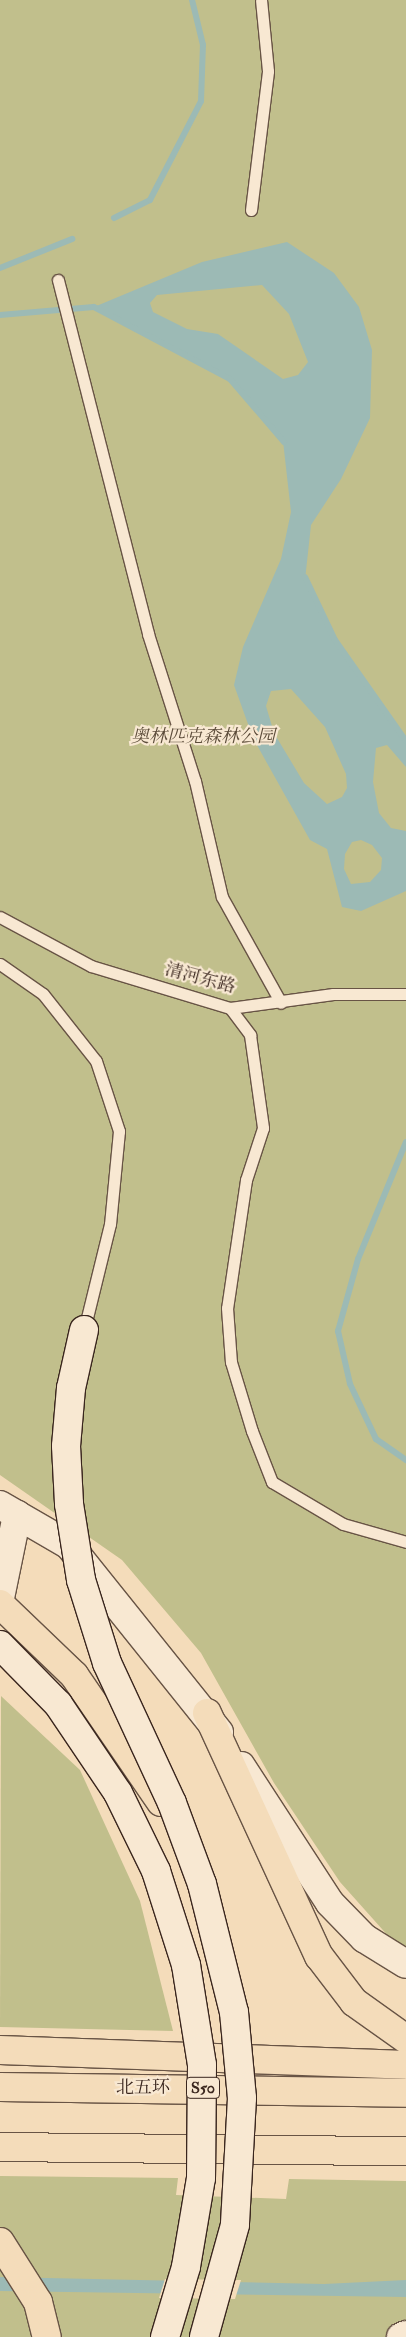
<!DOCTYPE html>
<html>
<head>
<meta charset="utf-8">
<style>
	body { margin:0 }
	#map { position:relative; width:406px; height:2337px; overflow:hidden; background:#f4dcba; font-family:"IM FELL Double Pica","Noto Serif SC",serif }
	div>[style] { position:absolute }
	.green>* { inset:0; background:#c1bf8c }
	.water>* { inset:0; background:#9cbab5 }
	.pier>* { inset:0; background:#f4dcba }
	.stream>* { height:6px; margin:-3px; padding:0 3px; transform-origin:3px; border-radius:3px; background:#9cbab5 }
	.roads { filter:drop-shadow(1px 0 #685445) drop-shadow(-1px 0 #685445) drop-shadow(0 1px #685445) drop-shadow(0 -1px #685445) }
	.lane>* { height:11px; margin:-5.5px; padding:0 5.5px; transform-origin:5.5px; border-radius:5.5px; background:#f8e8d2 }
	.secondary>* { height:28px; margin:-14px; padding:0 14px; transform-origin:14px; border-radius:14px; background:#f8e8d2 }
	.highway>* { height:28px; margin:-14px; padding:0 14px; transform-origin:14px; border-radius:14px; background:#f4dcba }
	.bridges { filter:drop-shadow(1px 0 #3a261e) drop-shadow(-1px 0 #3a261e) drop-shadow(0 1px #3a261e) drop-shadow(0 -1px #3a261e) }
	.secondary-bridge>* { height:28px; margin:-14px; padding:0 14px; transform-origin:14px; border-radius:14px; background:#f8e8d2 }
	span { translate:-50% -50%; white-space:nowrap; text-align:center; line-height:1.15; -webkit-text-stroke:4.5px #f8e8d2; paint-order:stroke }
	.shield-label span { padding:1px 4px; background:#f8e8d2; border:1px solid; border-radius:4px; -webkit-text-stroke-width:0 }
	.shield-label { font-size:16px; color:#3a261e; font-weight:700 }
	.park-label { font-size:18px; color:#5c4c3a; font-style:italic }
	.street-label { font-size:18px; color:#3a261e }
</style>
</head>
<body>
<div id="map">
	<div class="green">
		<div style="clip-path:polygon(0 0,406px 0,406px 1947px,390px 1938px,340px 1882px,274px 1783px,201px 1653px,122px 1560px,0 1475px)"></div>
		<div style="clip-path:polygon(1px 1696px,80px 1770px,140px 1901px,173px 2031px,0 2027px)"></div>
		<div style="clip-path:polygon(0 2176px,178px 2178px,176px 2195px,286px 2199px,289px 2179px,406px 2181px,406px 2337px,0 2337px)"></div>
	</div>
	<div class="water">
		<div style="clip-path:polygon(evenodd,287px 242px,334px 273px,359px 307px,372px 350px,370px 418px,341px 479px,311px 525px,305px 580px,335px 640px,406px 741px,406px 767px,387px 745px,376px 748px,373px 782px,379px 813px,391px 828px,406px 831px,406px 891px,361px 911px,342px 907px,327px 849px,310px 840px,253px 738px,234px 685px,243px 647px,281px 559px,291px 512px,283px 441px,230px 379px,94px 307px,202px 262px,287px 242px,262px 285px,289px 314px,308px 362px,298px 375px,283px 379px,218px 334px,187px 329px,153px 312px,150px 303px,157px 295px,262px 285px,287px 242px,291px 689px,325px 727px,346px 774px,347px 788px,342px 797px,327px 804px,304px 783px,274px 733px,266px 706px,271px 691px,291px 689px,287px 242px,361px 840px,372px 845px,382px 858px,381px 870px,370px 882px,351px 884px,344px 869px,345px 854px,352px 842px,361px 840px)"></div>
		<div style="clip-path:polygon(0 2277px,324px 2284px,406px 2280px,406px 2297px,0 2291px)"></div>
	</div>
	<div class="pier">
		<div style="clip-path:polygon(165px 2279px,241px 2280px,235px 2299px,159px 2298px)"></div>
	</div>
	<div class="stream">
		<div style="left:114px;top:218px;width:40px;rotate:-26.6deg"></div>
		<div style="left:150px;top:200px;width:111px;rotate:-62.7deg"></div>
		<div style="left:201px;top:101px;width:56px;rotate:-88deg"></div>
		<div style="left:203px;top:45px;width:46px;rotate:-103.7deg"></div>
		<div style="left:0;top:268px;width:78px;rotate:-21.9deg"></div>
		<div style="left:0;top:315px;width:94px;rotate:-4.9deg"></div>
		<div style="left:94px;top:307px;width:154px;rotate:27.9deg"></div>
		<div style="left:230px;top:379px;width:83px;rotate:49.4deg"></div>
		<div style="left:305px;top:577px;width:70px;rotate:64.5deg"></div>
		<div style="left:335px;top:640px;width:123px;rotate:54.9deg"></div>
		<div style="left:406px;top:1142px;width:126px;rotate:112.3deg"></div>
		<div style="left:358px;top:1259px;width:75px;rotate:105.5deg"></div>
		<div style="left:338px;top:1331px;width:54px;rotate:77.2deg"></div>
		<div style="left:350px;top:1384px;width:61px;rotate:64.7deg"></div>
		<div style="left:376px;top:1439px;width:37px;rotate:35deg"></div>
	</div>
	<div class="roads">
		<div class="lane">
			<div style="left:251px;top:210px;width:140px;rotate:-83deg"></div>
			<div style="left:268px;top:71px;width:71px;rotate:-95.6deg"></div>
			<div style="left:58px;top:280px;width:365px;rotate:75.7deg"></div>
			<div style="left:148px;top:634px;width:154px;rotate:72.3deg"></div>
			<div style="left:195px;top:781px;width:119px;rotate:76.9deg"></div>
			<div style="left:222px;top:897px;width:121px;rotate:60.9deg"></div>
			<div style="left:0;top:917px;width:103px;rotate:28.3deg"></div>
			<div style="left:91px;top:966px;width:145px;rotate:16.8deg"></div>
			<div style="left:230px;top:1008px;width:104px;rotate:-7.7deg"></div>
			<div style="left:333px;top:994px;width:73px"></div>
			<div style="left:0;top:964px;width:52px;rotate:34.9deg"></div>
			<div style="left:43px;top:994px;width:85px;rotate:51.7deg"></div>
			<div style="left:96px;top:1061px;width:74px;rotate:71.8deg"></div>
			<div style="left:119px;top:1131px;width:93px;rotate:95.5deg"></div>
			<div style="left:110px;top:1224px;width:109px;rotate:103.8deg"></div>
			<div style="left:230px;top:1008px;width:34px;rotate:53deg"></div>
			<div style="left:250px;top:1035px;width:94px;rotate:82deg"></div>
			<div style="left:263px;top:1128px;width:55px;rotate:108.1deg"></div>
			<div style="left:246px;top:1180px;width:129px;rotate:98.4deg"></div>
			<div style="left:227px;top:1308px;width:54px;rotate:85.8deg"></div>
			<div style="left:231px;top:1362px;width:72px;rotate:73.1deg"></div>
			<div style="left:252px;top:1431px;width:55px;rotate:68.6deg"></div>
			<div style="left:272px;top:1482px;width:82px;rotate:30.6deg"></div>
			<div style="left:343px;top:1524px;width:66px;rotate:15.9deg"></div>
		</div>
		<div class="secondary">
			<div style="left:0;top:1505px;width:80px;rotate:30.1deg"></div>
			<div style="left:69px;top:1545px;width:240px;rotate:51.3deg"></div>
			<div style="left:0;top:1598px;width:85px;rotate:-78.4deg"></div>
			<div style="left:241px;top:1766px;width:163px;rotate:57deg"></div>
			<div style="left:330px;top:1903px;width:49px;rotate:45.8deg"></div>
			<div style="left:364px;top:1938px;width:49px;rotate:31.8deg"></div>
			<div style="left:401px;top:2337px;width:5px;rotate:-22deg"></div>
		</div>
		<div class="highway">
			<div style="left:0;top:1604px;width:103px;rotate:43.8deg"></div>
			<div style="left:74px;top:1675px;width:154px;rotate:55.6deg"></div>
			<div style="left:207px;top:1713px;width:268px;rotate:65.3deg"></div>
			<div style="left:319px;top:1956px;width:58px;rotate:52.7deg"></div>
			<div style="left:354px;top:2002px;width:64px;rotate:35.4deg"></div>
			<div style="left:0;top:2050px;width:406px;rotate:2.1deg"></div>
			<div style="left:0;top:2087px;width:406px;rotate:0.8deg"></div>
			<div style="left:0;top:2147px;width:406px;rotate:0.6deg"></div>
			<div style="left:0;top:2242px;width:71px;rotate:57.7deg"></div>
			<div style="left:38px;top:2302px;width:36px;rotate:76deg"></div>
		</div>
	</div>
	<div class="bridges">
		<div class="secondary-bridge">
			<div style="left:84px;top:1330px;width:59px;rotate:102.6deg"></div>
			<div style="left:71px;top:1388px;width:58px;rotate:94.9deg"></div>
			<div style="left:66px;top:1446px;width:58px;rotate:87deg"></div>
			<div style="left:69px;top:1504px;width:77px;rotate:81deg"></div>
			<div style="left:81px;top:1580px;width:87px;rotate:72.6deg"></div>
			<div style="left:107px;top:1663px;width:154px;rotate:65.1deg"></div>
			<div style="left:172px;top:1803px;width:86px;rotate:69.7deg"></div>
			<div style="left:202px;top:1884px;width:132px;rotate:76deg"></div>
			<div style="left:234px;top:2012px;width:86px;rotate:84.7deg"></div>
			<div style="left:242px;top:2098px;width:127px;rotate:93.2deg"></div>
			<div style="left:235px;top:2225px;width:116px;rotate:105.5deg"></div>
			<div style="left:0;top:1645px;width:83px;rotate:45.5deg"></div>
			<div style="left:58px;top:1704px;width:107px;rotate:56deg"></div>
			<div style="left:118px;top:1793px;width:87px;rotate:64deg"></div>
			<div style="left:156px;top:1871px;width:99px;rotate:72.3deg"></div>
			<div style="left:186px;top:1965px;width:101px;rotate:80.9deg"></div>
			<div style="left:202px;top:2065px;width:113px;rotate:90.5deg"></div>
			<div style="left:201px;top:2178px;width:90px;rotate:99.6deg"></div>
			<div style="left:186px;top:2267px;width:73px;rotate:106.7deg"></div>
		</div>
	</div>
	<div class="shield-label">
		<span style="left:203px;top:2088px">S50</span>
	</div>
	<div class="park-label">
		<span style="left:203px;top:737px">奥林匹克森林公园</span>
	</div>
	<div class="street-label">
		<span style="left:200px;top:979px;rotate:15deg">清河东路</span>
		<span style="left:143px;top:2088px">北五环</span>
	</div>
</div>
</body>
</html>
